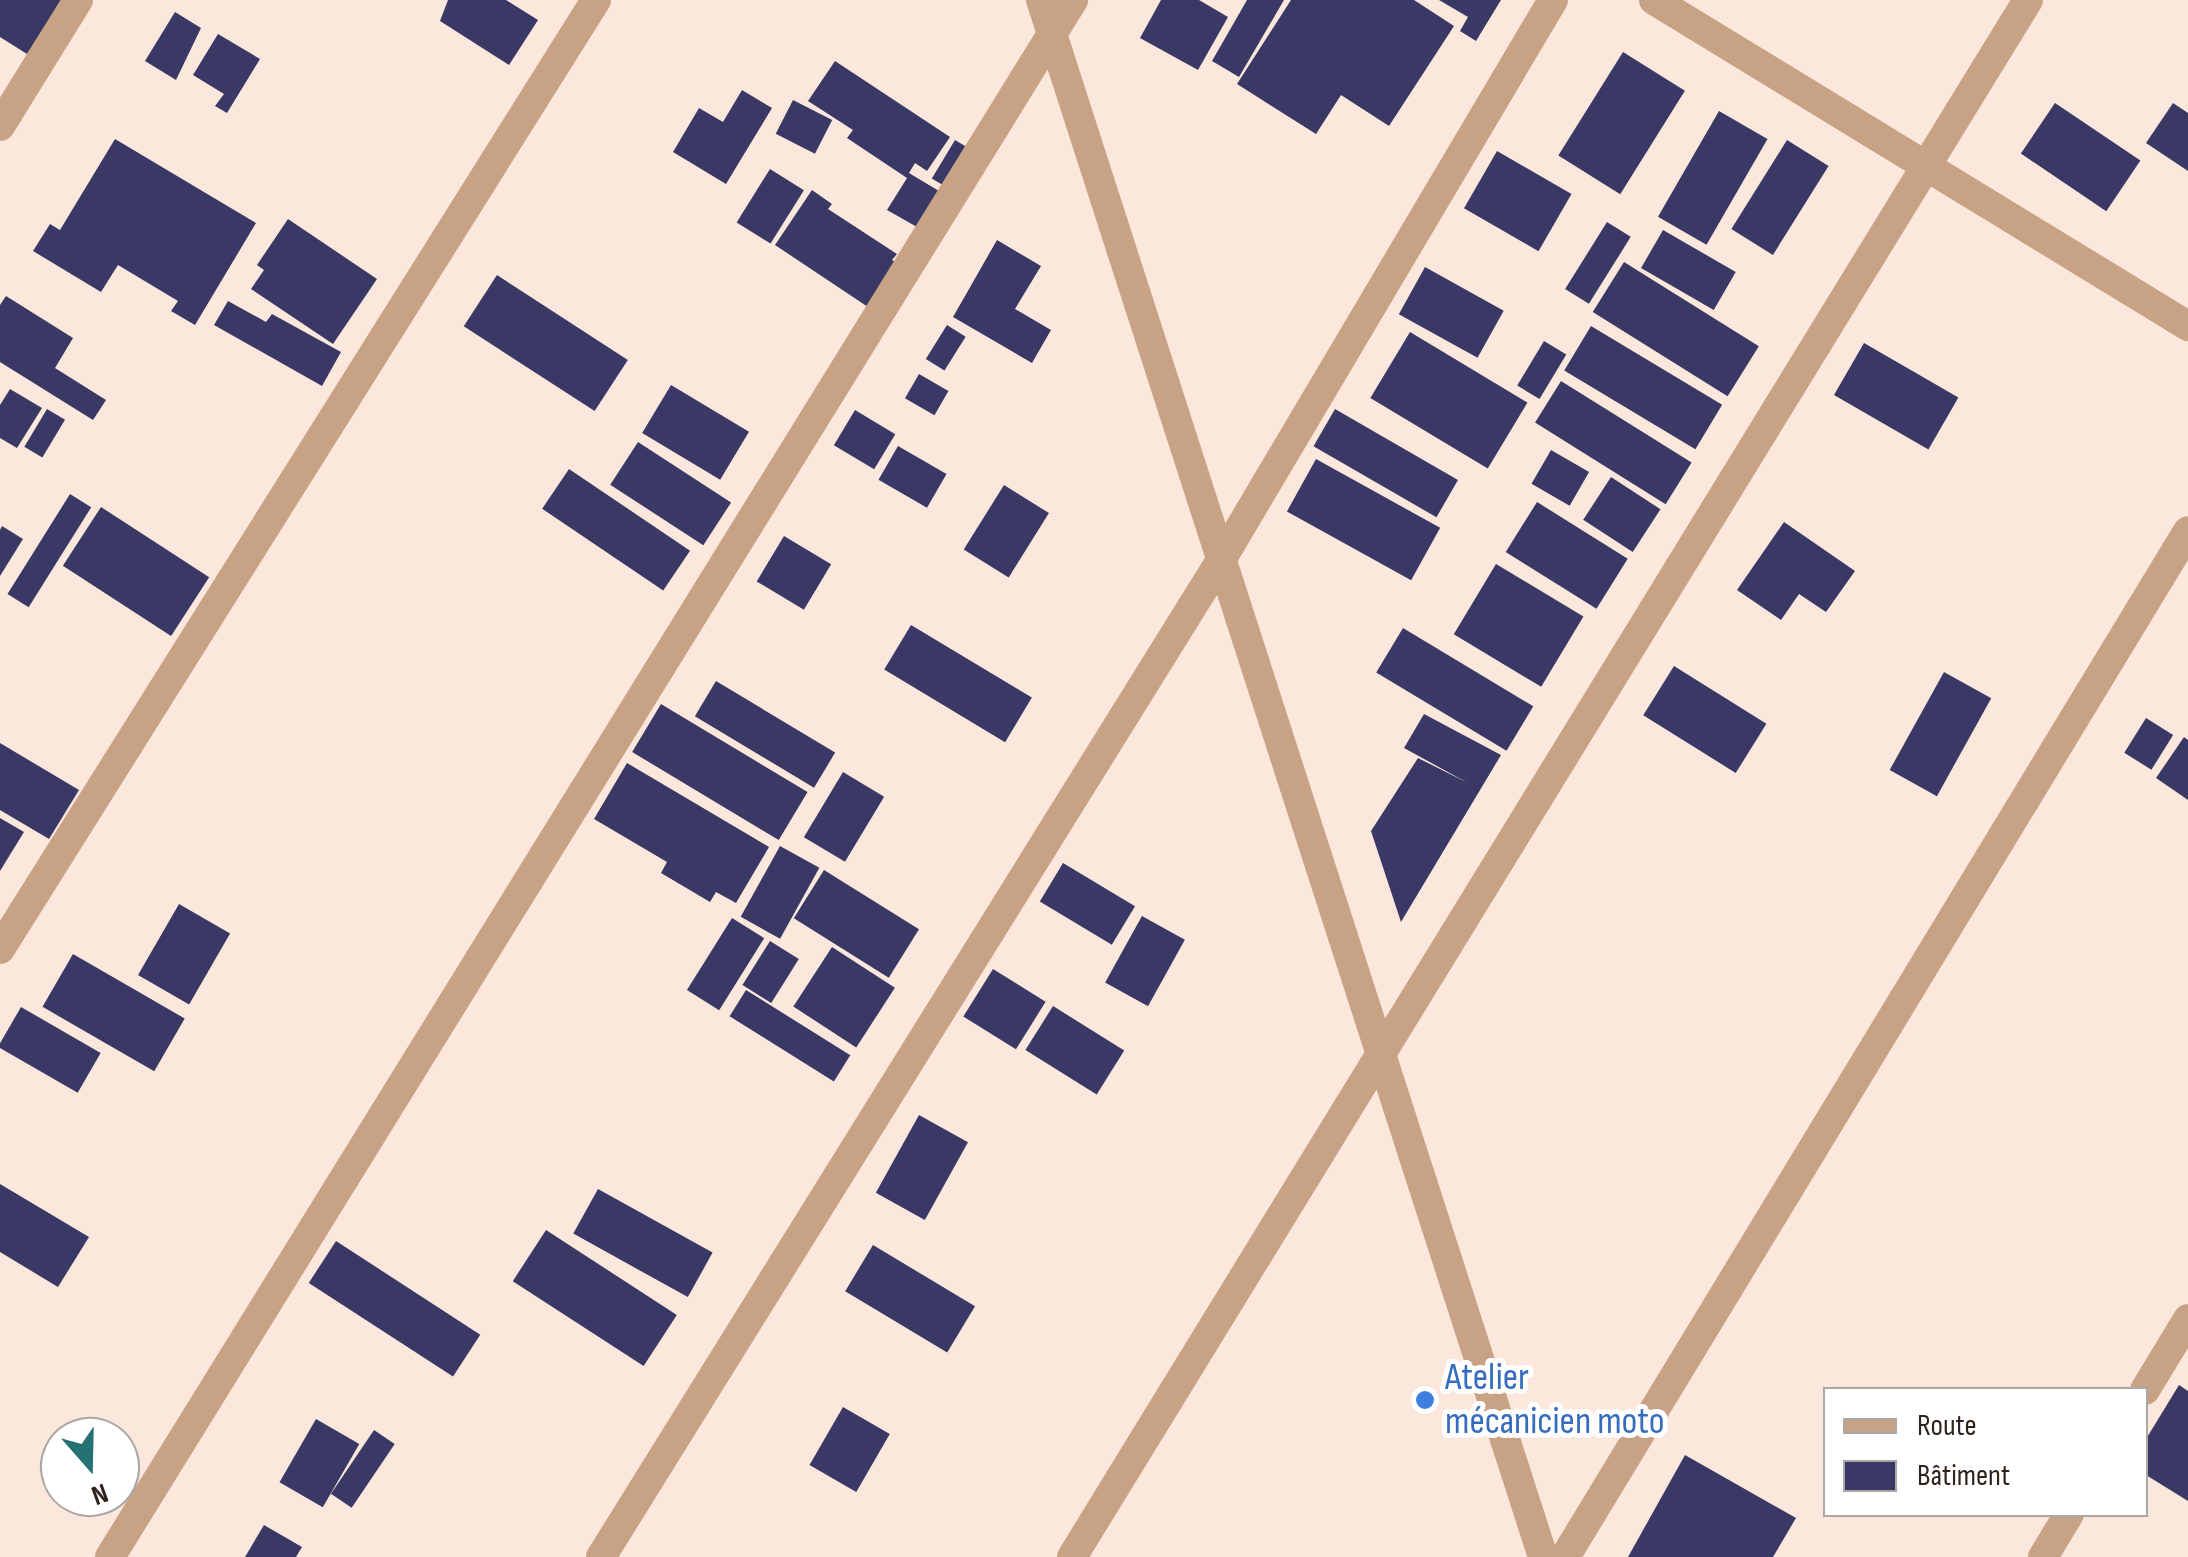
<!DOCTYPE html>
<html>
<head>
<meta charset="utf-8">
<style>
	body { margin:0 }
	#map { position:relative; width:2188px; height:1557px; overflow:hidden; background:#fce7dc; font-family:"Sofia Sans Condensed",sans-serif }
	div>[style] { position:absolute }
	.building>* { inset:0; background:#3a3966; transform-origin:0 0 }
	.minor>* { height:30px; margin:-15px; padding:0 15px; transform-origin:15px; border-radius:15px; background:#c8a285 }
	.dots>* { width:28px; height:28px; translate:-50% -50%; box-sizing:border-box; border:5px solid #fff; border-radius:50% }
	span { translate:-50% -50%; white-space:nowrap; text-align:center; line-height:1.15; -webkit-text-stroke:10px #fff; paint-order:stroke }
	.shop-label { font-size:38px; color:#366cbe }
	.left { translate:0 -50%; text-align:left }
	.legend { position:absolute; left:1823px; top:1387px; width:325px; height:130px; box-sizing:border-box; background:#fff; border:2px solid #aba7a4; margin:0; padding:12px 18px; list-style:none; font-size:30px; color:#2e221b }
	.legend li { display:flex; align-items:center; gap:20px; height:50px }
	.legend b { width:50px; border:2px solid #aba7a4 }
	.north { position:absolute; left:40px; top:1417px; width:100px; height:100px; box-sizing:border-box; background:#fff; border:2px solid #aba7a4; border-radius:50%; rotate:160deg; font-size:28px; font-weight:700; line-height:40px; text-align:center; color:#2e221b }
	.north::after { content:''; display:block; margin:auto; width:35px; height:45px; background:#267172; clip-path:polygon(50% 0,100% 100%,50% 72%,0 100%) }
</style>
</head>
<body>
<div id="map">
	<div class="building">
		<div style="clip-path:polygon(0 0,62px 0,27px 54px,0 37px)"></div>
		<div style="clip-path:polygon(448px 0,506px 0,538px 20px,509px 65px,440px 21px)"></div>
		<div style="clip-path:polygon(1161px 0,1199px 0,1228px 17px,1198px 70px,1140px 38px)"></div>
		<div style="clip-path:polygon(1247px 0,1284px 0,1239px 77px,1212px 61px)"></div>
		<div style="clip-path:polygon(1291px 0,1414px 0,1454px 26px,1389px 126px,1341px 95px,1316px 134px,1237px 84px)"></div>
		<div style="clip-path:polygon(1439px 0,1501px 0,1476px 41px,1460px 31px,1468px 17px)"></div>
		<div style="clip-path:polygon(175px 12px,201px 28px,176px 80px,145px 61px)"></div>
		<div style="clip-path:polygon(218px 34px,260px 59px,227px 113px,215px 106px,224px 94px,193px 75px)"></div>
		<div style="left:1623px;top:52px;width:73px;height:122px;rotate:32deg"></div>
		<div style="clip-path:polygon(835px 61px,950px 137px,927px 171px,915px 163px,909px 173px,939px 191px,917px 227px,887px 210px,907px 178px,847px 138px,853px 130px,808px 101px)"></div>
		<div style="clip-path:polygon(742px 90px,772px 108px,726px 184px,673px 152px,699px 108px,723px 122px)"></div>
		<div style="left:793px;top:100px;width:44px;height:38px;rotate:27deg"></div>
		<div style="left:2055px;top:103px;width:103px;height:61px;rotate:34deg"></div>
		<div style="clip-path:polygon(2173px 103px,2188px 113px,2188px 171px,2146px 143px)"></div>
		<div style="left:1719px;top:111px;width:56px;height:122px;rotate:30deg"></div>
		<div style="clip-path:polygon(115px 139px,256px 223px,195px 325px,171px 311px,178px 301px,118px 265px,101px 292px,33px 251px,50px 224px,60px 230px)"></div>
		<div style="left:955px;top:140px;width:17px;height:45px;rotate:31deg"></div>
		<div style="left:1787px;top:140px;width:49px;height:105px;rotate:32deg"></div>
		<div style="left:1497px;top:151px;width:86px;height:66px;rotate:30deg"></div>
		<div style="left:770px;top:169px;width:40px;height:63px;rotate:32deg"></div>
		<div style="clip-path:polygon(812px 190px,832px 204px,828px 209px,897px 254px,892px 260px,901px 266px,871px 309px,775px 245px)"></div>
		<div style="clip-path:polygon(288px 219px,377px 279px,333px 344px,251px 289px,264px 270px,257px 265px)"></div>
		<div style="left:1607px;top:222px;width:28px;height:79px;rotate:32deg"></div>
		<div style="left:1663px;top:230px;width:84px;height:44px;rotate:30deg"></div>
		<div style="clip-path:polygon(997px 240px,1041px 266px,1015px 309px,1051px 330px,1032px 363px,953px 317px)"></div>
		<div style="left:1624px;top:262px;width:159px;height:59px;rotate:32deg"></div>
		<div style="left:1425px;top:267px;width:90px;height:54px;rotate:29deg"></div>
		<div style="left:497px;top:275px;width:156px;height:61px;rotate:33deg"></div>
		<div style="clip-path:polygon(6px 296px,73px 338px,55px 368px,106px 400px,93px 420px,0 362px,0 305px)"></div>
		<div style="clip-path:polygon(228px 301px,266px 322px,272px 314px,341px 352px,322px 386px,214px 325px)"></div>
		<div style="left:947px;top:325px;width:22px;height:40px;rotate:32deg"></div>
		<div style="left:1591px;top:326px;width:153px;height:52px;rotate:31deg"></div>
		<div style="left:1410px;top:332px;width:137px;height:77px;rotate:31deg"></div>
		<div style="left:1544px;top:341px;width:26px;height:52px;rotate:31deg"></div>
		<div style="left:1864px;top:343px;width:109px;height:60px;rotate:30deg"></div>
		<div style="left:919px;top:374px;width:34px;height:28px;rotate:30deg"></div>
		<div style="left:1561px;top:381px;width:154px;height:49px;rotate:32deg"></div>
		<div style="left:671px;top:385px;width:91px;height:56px;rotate:31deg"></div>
		<div style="clip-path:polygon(10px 389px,42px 408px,17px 448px,0 438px,0 405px)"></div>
		<div style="left:47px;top:409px;width:21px;height:44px;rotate:31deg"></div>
		<div style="left:1335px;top:409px;width:142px;height:43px;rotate:30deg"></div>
		<div style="left:855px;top:410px;width:47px;height:41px;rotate:31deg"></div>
		<div style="left:638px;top:442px;width:111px;height:51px;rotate:33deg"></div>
		<div style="left:898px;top:446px;width:56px;height:39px;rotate:30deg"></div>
		<div style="left:1551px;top:450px;width:44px;height:39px;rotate:30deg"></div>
		<div style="left:1316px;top:459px;width:142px;height:60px;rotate:29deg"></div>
		<div style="left:569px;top:469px;width:146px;height:48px;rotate:34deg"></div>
		<div style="left:1611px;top:477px;width:59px;height:51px;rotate:33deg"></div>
		<div style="left:1004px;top:485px;width:53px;height:76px;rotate:32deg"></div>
		<div style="left:70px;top:494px;width:25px;height:118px;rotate:32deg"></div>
		<div style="left:1537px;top:502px;width:107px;height:59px;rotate:32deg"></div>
		<div style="left:101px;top:507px;width:129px;height:70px;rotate:33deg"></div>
		<div style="clip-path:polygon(1784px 522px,1855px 571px,1826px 612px,1799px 594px,1781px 620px,1737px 590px)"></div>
		<div style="clip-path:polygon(2px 526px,23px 539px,0 576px,0 530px)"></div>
		<div style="left:784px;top:536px;width:55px;height:53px;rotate:31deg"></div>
		<div style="left:1496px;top:564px;width:102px;height:82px;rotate:31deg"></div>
		<div style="left:911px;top:625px;width:141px;height:52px;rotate:31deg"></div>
		<div style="left:1403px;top:628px;width:152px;height:52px;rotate:31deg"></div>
		<div style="left:1674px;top:666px;width:109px;height:58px;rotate:32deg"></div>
		<div style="left:1944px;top:672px;width:54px;height:112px;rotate:29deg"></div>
		<div style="left:716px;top:681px;width:139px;height:41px;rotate:31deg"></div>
		<div style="left:661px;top:704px;width:171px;height:56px;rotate:31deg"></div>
		<div style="clip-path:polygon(1424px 714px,1501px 755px,1401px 922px,1371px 831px,1418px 758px,1468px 783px,1404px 748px)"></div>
		<div style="left:2146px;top:718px;width:32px;height:41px;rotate:32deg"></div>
		<div style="clip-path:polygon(2184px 737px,2188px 740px,2188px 800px,2156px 778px)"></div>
		<div style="clip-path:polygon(0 743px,79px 790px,49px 839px,0 810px)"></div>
		<div style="clip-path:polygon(627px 763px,769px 847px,736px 903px,716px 892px,710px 902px,661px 873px,667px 862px,594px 819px)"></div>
		<div style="left:843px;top:772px;width:48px;height:76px;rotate:31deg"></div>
		<div style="clip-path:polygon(0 818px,24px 832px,0 871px)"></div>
		<div style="left:780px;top:846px;width:45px;height:81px;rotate:29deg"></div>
		<div style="left:1063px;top:863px;width:84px;height:45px;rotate:31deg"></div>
		<div style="left:824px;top:870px;width:112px;height:57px;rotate:32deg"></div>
		<div style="left:179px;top:904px;width:59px;height:82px;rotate:30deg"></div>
		<div style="left:1142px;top:916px;width:49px;height:76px;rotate:29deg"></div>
		<div style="left:732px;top:918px;width:38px;height:85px;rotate:32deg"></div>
		<div style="left:770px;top:941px;width:34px;height:52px;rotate:32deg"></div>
		<div style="left:832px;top:947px;width:75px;height:71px;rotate:33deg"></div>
		<div style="left:73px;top:954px;width:129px;height:61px;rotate:30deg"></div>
		<div style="left:993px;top:969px;width:62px;height:56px;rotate:32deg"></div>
		<div style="left:746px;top:990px;width:123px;height:31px;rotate:32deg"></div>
		<div style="left:1053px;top:1006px;width:84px;height:52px;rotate:32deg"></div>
		<div style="left:21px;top:1007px;width:92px;height:46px;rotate:30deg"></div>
		<div style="left:919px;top:1115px;width:56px;height:89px;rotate:29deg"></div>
		<div style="clip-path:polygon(0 1184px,89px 1237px,58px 1287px,0 1252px)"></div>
		<div style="left:598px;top:1189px;width:131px;height:51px;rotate:29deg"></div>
		<div style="left:546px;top:1230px;width:156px;height:61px;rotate:33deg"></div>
		<div style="left:336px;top:1241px;width:172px;height:50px;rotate:33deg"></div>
		<div style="left:873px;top:1245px;width:119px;height:54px;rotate:31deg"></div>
		<div style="clip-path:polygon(2179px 1385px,2188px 1391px,2188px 1501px,2146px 1475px,2146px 1439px)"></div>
		<div style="left:843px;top:1407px;width:54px;height:67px;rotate:30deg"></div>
		<div style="left:316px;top:1419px;width:50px;height:73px;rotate:30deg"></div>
		<div style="left:374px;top:1430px;width:25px;height:77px;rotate:34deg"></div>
		<div style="clip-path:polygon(1685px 1455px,1796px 1518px,1773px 1557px,1628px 1557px)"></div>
		<div style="clip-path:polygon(264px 1525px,302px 1547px,296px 1557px,245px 1557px)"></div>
	</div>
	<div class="minor">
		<div style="left:1041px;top:0;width:1636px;rotate:72.13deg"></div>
		<div style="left:1654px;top:0;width:626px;rotate:31.4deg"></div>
		<div style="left:0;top:126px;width:148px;rotate:-58.2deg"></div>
		<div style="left:0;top:949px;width:1121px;rotate:-57.87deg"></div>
		<div style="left:2145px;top:1390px;width:83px;rotate:-58.8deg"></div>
		<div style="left:110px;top:1557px;width:1831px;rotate:-58.26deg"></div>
		<div style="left:601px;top:1557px;width:1174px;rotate:-58.12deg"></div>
		<div style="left:1221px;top:560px;width:651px;rotate:-59.34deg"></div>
		<div style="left:1072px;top:1557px;width:1827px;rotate:-58.45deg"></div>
		<div style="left:1565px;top:1557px;width:1200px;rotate:-58.73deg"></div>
		<div style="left:2043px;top:1557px;width:50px;rotate:-58.8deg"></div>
	</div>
	<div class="dots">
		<div style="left:1425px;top:1400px;background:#3f7fe0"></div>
	</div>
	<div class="shop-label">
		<span class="left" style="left:1445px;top:1400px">Atelier<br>mécanicien moto</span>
	</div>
	<ul class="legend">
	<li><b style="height:12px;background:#c8a285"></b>Route</li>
	<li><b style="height:28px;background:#3a3966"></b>Bâtiment</li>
	</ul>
	<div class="north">N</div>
</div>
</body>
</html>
